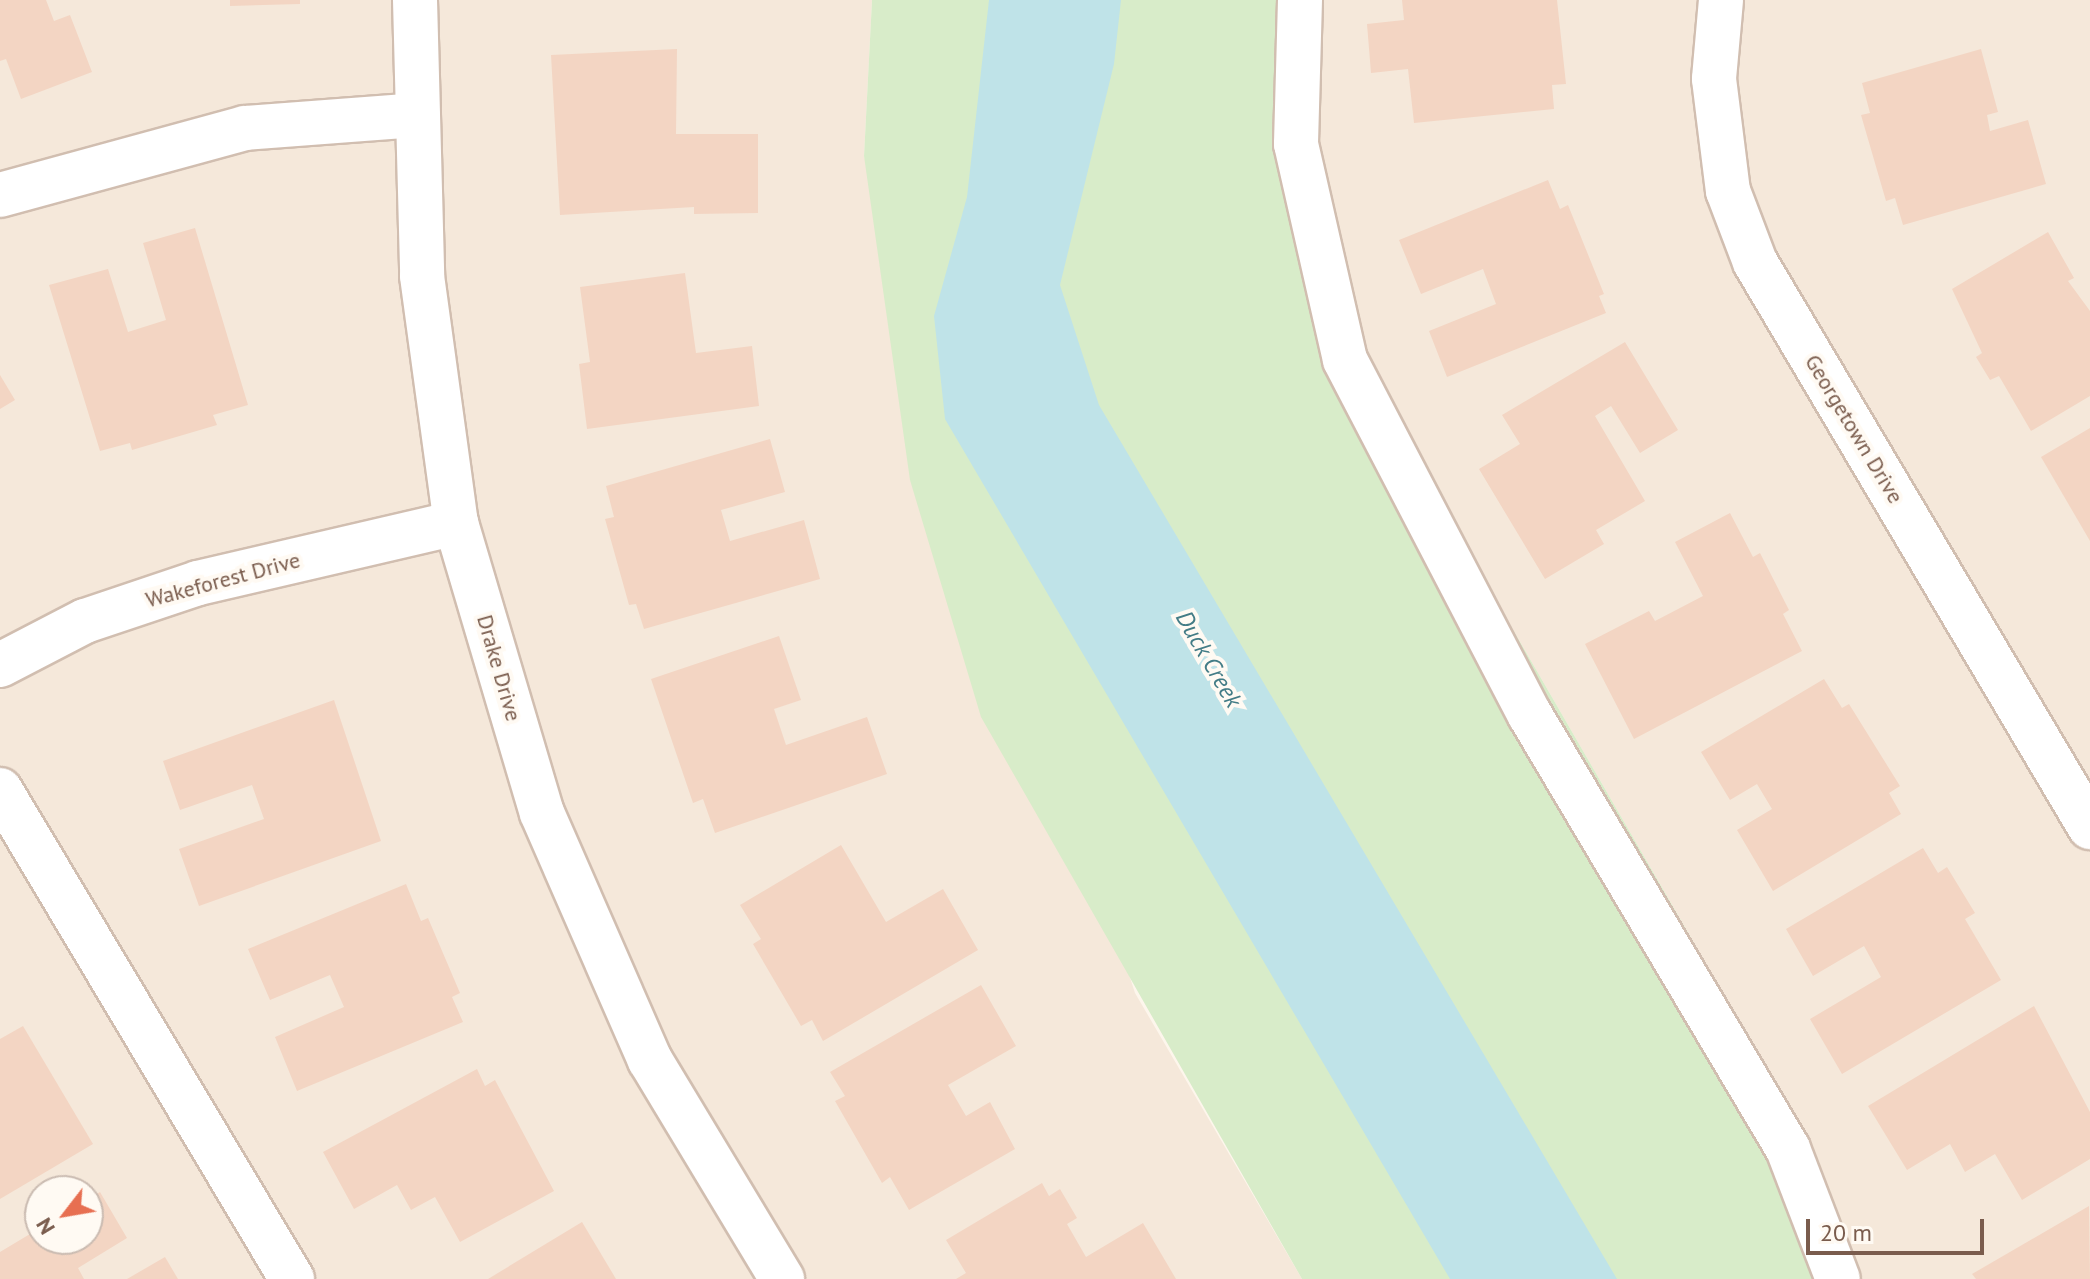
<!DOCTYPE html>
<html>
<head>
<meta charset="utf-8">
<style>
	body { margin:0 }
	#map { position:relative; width:2090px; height:1279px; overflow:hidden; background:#fdf6ec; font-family:"PT Sans",sans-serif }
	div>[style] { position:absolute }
	.residential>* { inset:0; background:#f5e8da }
	.green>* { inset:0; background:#d8ecc9 }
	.water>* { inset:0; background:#bfe3e8 }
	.building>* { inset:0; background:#f3d5c3 }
	.roads { filter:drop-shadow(2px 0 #d1beb0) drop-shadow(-2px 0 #d1beb0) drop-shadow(0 2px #d1beb0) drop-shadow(0 -2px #d1beb0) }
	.minor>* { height:44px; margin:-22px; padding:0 22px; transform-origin:22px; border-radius:22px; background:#fff }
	span { translate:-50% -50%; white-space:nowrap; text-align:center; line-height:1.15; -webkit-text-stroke:8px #fffaf3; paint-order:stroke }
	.street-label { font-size:22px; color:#7a5c4d }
	.water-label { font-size:24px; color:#437c86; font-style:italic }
	.north { position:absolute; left:24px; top:1175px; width:80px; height:80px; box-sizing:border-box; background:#fffaf3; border:2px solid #cabbb1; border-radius:50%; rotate:239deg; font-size:22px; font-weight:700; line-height:32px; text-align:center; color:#7a5c4d }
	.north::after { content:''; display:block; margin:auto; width:28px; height:36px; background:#e76f51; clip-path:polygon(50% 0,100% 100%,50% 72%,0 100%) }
	.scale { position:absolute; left:1806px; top:1219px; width:178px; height:36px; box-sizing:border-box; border:4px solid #7a5c4d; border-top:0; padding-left:10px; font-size:24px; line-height:28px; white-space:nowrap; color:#7a5c4d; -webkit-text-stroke:6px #fffaf3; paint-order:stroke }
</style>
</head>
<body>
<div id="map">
	<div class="residential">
		<div style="clip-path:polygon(evenodd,0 0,872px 0,864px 156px,1135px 993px,1302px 1279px,0 1279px,0 0,40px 1191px,88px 1191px,88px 1239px,40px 1239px,40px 1191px)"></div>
		<div style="clip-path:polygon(1322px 0,2090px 0,2090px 1279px,1861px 1279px,1793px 1114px,1372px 386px,1315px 168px)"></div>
	</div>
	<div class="green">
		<div style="clip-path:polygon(872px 0,1322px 0,1315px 168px,1372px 386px,1793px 1114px,1861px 1279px,1302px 1279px,981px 717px,910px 480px,864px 156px)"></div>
	</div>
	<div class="water">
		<div style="clip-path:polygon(989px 0,1121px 0,1114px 64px,1060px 285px,1099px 405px,1617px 1279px,1450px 1279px,945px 419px,934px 316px,967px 197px)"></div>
	</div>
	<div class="building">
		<div style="clip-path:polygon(0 0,46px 0,54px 21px,70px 15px,92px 72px,21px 99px,6px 59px,0 61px)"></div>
		<div style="clip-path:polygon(230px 0,300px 0,300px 4px,230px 6px)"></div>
		<div style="clip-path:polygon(1402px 0,1557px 0,1566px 84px,1552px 85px,1554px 109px,1414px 123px,1408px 69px,1371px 73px,1367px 24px,1404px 20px)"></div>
		<div style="clip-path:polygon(677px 49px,676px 134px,758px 134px,758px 213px,694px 214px,694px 207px,560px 215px,551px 55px)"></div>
		<div style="clip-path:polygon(1981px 49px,1998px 112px,1987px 115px,1990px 131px,2028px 120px,2046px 184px,1903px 225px,1895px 198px,1886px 201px,1861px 115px,1870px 113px,1862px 83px)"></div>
		<div style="clip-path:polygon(1548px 180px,1560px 209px,1568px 205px,1604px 294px,1599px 296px,1606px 313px,1447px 377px,1429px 331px,1496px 304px,1483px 269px,1421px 294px,1399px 240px)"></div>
		<div style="clip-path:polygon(195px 228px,248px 405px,213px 415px,217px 425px,132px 450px,130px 443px,100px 451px,49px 285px,108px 269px,128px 332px,166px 320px,143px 243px)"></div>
		<div style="clip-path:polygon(2048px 232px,2074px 278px,2068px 281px,2090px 311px,2090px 396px,2031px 431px,1999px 376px,1990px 380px,1976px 357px,1982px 353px,1952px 289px)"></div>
		<div style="clip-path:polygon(685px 273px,696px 353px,752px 346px,759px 406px,587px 429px,579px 364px,590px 362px,580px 287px)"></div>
		<div style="clip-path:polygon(1625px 342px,1678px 430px,1640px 453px,1611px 406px,1595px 416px,1645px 501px,1596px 530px,1604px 544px,1545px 579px,1479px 469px,1520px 444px,1502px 415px)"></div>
		<div style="clip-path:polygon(0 375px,15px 400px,0 409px)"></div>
		<div style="clip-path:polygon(2090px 428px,2090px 541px,2041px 457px)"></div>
		<div style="clip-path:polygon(770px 439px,785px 492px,721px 510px,730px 541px,804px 520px,820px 579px,644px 629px,636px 604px,629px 605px,605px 519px,614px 517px,606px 486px)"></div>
		<div style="clip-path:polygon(1730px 513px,1753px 557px,1760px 553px,1789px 610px,1783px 614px,1802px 651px,1634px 739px,1585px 644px,1649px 611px,1655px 621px,1703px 596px,1675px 542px)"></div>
		<div style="clip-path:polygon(779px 636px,801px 700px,774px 709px,786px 745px,867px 717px,887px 774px,715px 833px,703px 799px,693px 803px,651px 679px)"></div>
		<div style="clip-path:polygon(1824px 679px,1842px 708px,1849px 704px,1900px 786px,1889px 793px,1901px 814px,1773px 891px,1737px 830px,1772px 809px,1757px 784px,1730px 800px,1701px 752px)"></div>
		<div style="clip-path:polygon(334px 700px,381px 841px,199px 906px,179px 849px,264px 819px,252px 785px,180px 810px,163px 761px)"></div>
		<div style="clip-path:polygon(841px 845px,886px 922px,943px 889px,978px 950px,823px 1041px,812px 1020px,801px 1026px,753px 944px,761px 939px,740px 905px)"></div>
		<div style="clip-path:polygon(1923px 848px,1938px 873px,1947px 867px,1975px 913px,1965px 919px,2001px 980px,1842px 1074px,1810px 1019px,1881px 977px,1864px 946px,1813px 976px,1786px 929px)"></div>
		<div style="clip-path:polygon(406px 884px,421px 921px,428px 918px,460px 993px,452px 997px,463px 1022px,297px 1091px,275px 1037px,344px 1007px,330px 975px,270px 1000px,248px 949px)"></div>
		<div style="clip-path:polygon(981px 985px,1016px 1046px,948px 1085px,966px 1116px,990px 1102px,1015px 1149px,909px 1210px,890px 1177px,882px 1183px,835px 1101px,845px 1096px,830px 1072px)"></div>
		<div style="clip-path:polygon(2034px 1006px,2090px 1112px,2090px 1159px,2022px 1200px,1995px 1154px,1965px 1172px,1950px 1144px,1907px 1170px,1868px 1106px)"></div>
		<div style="clip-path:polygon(23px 1026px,93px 1144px,0 1199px,0 1039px)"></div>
		<div style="clip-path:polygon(477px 1069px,485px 1086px,495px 1080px,554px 1191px,460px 1242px,435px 1197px,411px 1210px,397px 1185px,354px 1209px,323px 1152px)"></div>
		<div style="clip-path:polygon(1042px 1183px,1049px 1196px,1060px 1189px,1077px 1218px,1067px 1224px,1086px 1257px,1143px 1223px,1176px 1279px,956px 1279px,966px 1273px,946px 1240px)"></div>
		<div style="clip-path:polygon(100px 1192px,127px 1238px,78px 1268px,84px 1279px,0 1279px,0 1252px,40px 1228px,40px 1239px,88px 1239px,88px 1199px)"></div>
		<div style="clip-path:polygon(2089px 1206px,2090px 1279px,1976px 1279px,1972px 1274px)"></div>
		<div style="clip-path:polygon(582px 1222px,616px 1279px,488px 1279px)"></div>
		<div style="clip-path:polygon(165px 1257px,178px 1279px,127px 1279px)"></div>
	</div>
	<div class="roads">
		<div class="minor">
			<div style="left:415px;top:0;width:276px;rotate:88.5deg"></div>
			<div style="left:422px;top:276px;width:249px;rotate:82.2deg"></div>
			<div style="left:456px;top:523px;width:302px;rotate:73.5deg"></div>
			<div style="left:542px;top:813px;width:270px;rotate:66.4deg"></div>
			<div style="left:650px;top:1060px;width:256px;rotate:58.9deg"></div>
			<div style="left:1300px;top:0;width:144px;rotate:91.6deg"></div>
			<div style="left:1296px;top:144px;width:221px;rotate:77.2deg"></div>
			<div style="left:1345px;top:360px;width:400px;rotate:62.5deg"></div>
			<div style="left:1530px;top:715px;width:505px;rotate:59.27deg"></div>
			<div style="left:1788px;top:1149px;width:139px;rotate:69deg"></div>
			<div style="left:1721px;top:0;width:79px;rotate:95.1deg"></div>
			<div style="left:1714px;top:79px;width:113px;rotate:82.9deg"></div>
			<div style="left:1728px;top:191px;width:76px;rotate:69.2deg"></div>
			<div style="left:1755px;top:262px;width:657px;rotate:59.34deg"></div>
			<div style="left:0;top:195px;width:254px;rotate:-15.3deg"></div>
			<div style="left:245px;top:128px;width:173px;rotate:-4.3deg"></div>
			<div style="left:0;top:665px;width:96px;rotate:-27.4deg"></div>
			<div style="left:85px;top:621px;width:119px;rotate:-18.6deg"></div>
			<div style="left:198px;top:583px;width:265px;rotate:-13.1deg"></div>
			<div style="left:0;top:790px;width:570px;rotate:59.16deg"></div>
		</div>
	</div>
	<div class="street-label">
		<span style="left:1854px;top:429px;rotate:59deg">Georgetown Drive</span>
		<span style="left:223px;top:580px;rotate:-15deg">Wakeforest Drive</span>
		<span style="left:499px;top:668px;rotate:74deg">Drake Drive</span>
	</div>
	<div class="water-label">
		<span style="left:1209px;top:659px;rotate:60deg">Duck Creek</span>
	</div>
	<div class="north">N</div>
	<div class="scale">20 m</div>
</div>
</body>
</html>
